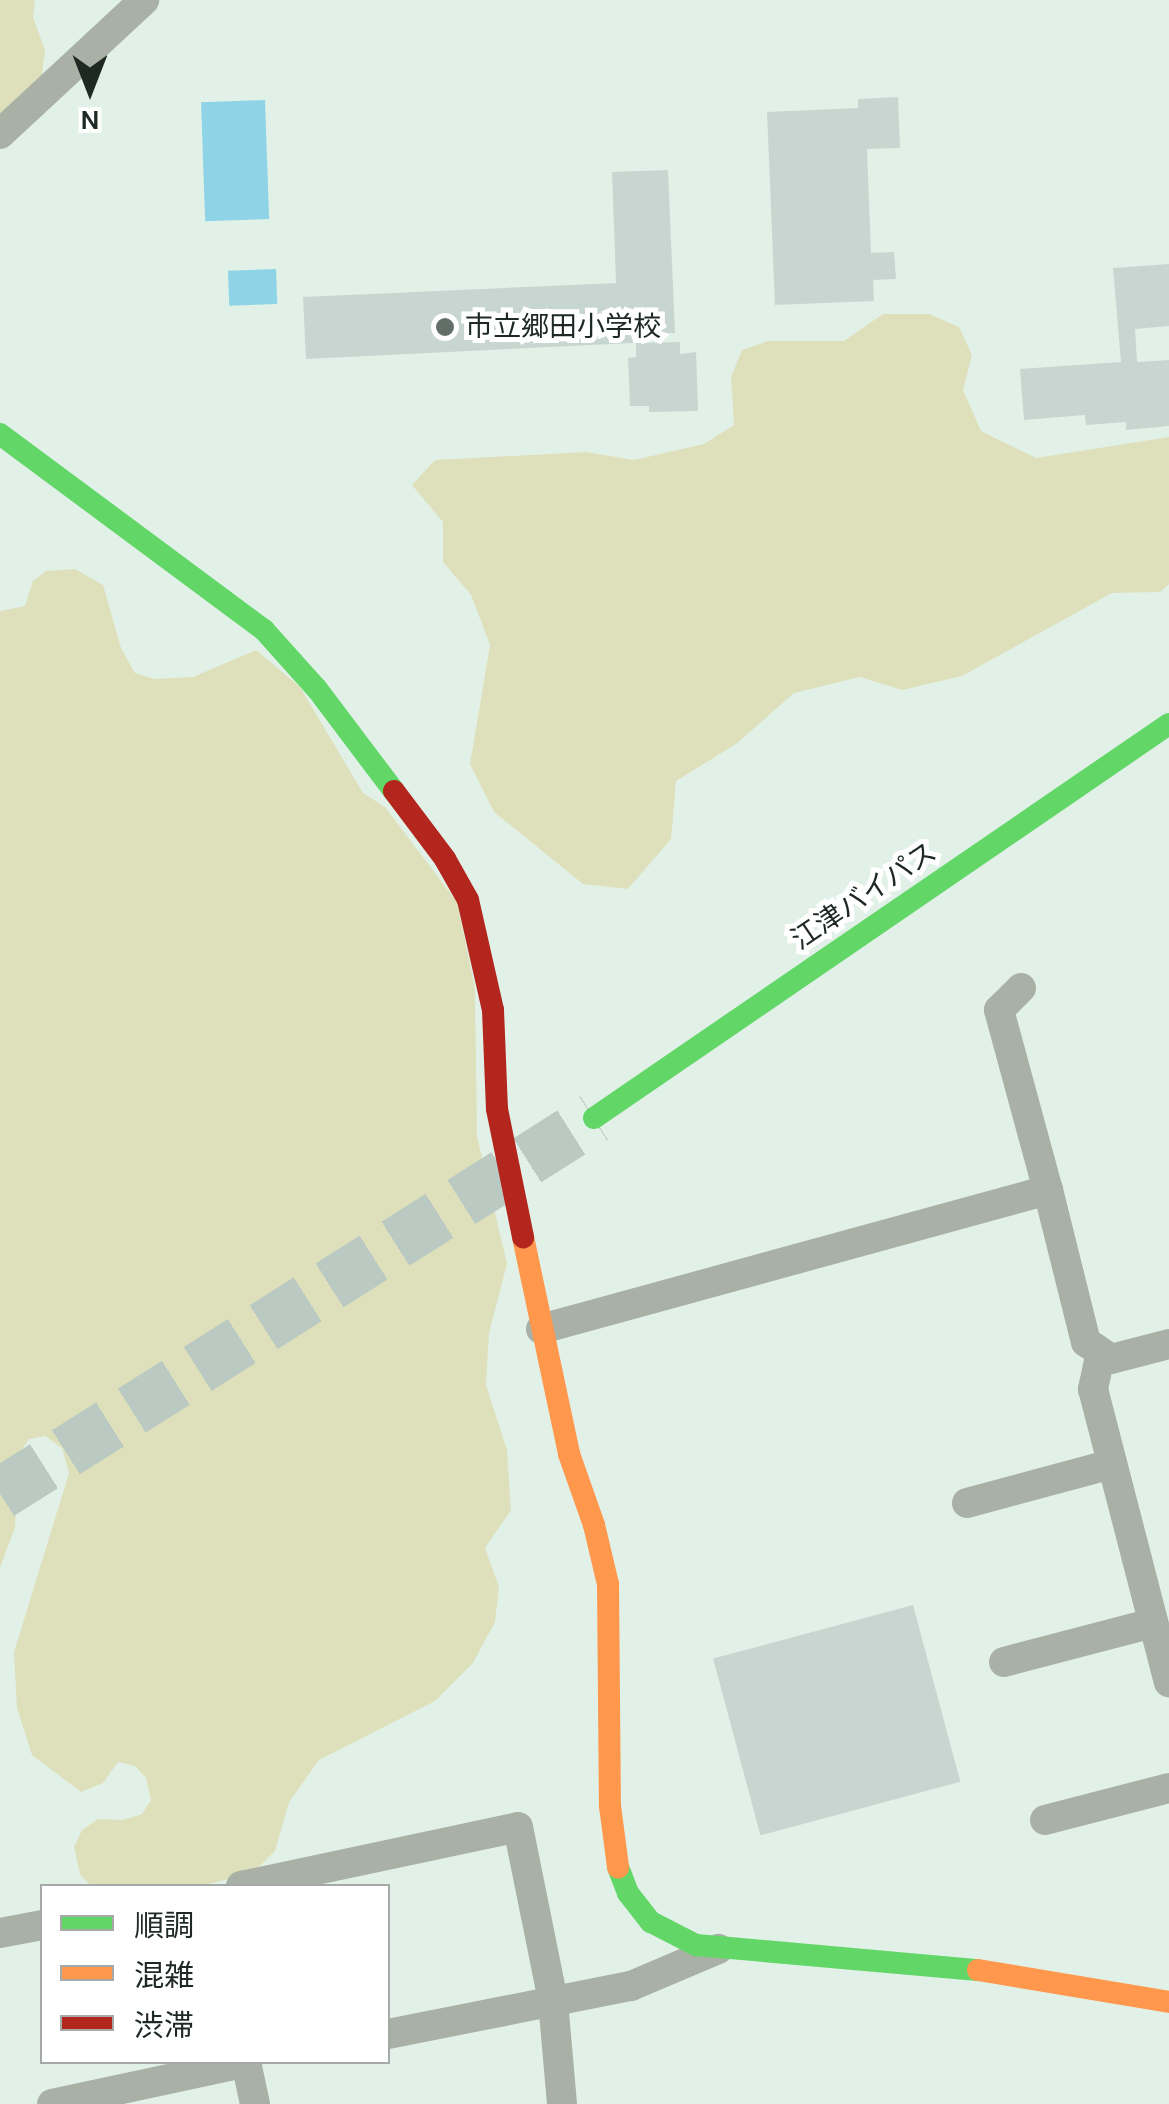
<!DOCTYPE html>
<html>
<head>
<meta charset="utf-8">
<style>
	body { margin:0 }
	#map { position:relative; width:1169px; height:2104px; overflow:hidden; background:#e1f1e8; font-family:Karla,"Noto Sans JP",sans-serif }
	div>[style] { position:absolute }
	.green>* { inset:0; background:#dee0bb }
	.water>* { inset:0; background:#8ed4e6; transform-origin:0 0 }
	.building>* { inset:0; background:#c8d6d1; transform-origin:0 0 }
	.highway-tunnel>* { height:52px; margin-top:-26px; transform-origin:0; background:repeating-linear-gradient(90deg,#bac9c1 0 52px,transparent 0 78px) }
	.street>* { height:30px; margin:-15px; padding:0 15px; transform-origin:15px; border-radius:15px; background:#a9b0a6 }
	.fast>* { height:22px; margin:-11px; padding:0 11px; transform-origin:11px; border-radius:11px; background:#63d668 }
	.slow>* { height:22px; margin:-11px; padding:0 11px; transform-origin:11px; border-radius:11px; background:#ff974d }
	.jam>* { height:22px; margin:-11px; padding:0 11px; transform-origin:11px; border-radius:11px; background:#b3261e }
	.dots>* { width:28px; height:28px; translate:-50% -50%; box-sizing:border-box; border:5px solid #fff; border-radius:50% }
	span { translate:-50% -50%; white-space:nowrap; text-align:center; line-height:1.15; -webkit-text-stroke:10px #fff; paint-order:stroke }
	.poi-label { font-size:28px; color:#1e2923 }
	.left { translate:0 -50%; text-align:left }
	.street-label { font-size:28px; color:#1e2923 }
	.legend { position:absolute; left:40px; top:1884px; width:350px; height:180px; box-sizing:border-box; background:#fff; border:2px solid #a5a9a7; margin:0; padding:12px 18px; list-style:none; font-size:30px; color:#1e2923 }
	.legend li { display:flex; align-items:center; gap:20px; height:50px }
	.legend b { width:50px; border:2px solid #a5a9a7 }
	.north { position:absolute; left:40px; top:40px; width:100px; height:100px; -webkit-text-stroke:8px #fff; paint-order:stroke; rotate:180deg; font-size:28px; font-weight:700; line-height:40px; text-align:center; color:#1e2923 }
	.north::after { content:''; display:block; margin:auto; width:35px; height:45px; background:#1e2923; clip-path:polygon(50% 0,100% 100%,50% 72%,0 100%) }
</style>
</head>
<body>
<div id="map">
	<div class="green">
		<div style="clip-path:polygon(0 0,35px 0,33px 17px,45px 50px,42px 75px,0 120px)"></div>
		<div style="clip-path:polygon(883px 314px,929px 314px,959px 327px,972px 355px,963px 390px,981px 431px,1036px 458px,1169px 437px,1169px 584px,1160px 592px,1112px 593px,962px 676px,902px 690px,860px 677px,794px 693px,736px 744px,676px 781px,671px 839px,628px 889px,583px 884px,494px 812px,470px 764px,490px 645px,471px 595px,443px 562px,443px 522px,412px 485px,435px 460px,586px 452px,634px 460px,704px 444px,734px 425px,731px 377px,742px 350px,768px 341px,844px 341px)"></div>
		<div style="clip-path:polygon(75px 569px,103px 585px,121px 648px,135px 673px,154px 679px,193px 677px,256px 650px,300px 687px,363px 793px,385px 807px,457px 902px,475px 989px,477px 1136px,507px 1264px,489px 1333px,486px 1385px,507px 1450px,511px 1510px,485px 1548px,499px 1587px,495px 1622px,473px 1663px,435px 1701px,319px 1760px,289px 1802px,275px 1851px,253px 1873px,201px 1886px,91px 1886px,80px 1874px,74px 1847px,82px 1830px,98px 1819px,123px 1820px,142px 1814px,151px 1800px,146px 1778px,135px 1766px,118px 1762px,103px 1783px,81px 1792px,32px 1755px,17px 1708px,14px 1652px,69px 1473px,62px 1448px,45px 1436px,29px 1439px,18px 1455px,15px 1527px,0 1568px,0 611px,25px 606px,33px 581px,46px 571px)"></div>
	</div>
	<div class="water">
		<div style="left:265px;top:100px;width:119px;height:64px;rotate:88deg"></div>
		<div style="left:276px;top:269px;width:35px;height:48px;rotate:88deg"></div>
	</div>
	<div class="building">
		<div style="clip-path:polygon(898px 97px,900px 148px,867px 149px,871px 253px,894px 252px,896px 279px,873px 280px,874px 301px,775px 305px,767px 112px,858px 108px,858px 99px)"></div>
		<div style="clip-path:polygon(668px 170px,675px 333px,632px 334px,633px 343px,306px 359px,303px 297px,616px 283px,612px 172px)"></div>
		<div style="clip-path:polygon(1169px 264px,1169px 326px,1135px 329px,1137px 362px,1169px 360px,1169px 426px,1126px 430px,1126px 422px,1086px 425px,1085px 415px,1024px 420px,1020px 369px,1121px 362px,1113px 268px)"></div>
		<div style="clip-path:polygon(680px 342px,680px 354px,696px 352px,698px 411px,649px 412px,649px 406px,630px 406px,628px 358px,636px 357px,636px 343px)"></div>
		<div style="left:913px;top:1605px;width:183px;height:207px;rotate:75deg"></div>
	</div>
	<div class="highway-tunnel">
		<div style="left:0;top:1494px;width:703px;rotate:-32.33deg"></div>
	</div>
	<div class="street">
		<div style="left:0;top:134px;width:197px;rotate:-42.9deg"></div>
		<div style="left:1021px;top:988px;width:31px;rotate:135deg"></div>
		<div style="left:999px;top:1010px;width:187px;rotate:74.8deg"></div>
		<div style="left:541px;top:1329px;width:526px;rotate:-15.33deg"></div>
		<div style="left:1048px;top:1190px;width:157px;rotate:76deg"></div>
		<div style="left:1086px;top:1342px;width:30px;rotate:34deg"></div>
		<div style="left:1111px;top:1359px;width:60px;rotate:-14.5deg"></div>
		<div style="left:1100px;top:1356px;width:34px;rotate:102deg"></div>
		<div style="left:1093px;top:1389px;width:303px;rotate:75.5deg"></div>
		<div style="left:967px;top:1503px;width:150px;rotate:-15.1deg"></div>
		<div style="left:1004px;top:1662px;width:154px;rotate:-14.7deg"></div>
		<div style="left:1045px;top:1820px;width:128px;rotate:-14.5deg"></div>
		<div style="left:241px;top:1886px;width:283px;rotate:-12deg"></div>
		<div style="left:518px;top:1827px;width:177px;rotate:78.6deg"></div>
		<div style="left:553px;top:2001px;width:103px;rotate:85deg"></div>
		<div style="left:0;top:1933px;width:43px;rotate:-10.8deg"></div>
		<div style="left:388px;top:2034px;width:248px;rotate:-11.2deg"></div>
		<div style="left:631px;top:1986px;width:95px;rotate:-23deg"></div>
		<div style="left:246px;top:2062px;width:43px;rotate:77.9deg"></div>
		<div style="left:52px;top:2104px;width:200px;rotate:-12.1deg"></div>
	</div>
	<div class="fast">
		<div style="left:0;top:434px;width:329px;rotate:36.6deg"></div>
		<div style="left:264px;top:630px;width:79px;rotate:48.1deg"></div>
		<div style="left:317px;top:689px;width:128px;rotate:53deg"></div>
		<div style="left:594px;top:1118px;width:697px;rotate:-34.42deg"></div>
		<div style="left:618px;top:1867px;width:28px;rotate:69deg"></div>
		<div style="left:628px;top:1893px;width:37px;rotate:52deg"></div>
		<div style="left:651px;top:1922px;width:51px;rotate:27.1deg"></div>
		<div style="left:696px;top:1945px;width:283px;rotate:5.1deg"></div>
	</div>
	<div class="slow">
		<div style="left:523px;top:1237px;width:222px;rotate:78deg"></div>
		<div style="left:569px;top:1454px;width:75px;rotate:70.6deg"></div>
		<div style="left:594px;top:1525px;width:61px;rotate:76.7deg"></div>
		<div style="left:608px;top:1584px;width:222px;rotate:89.5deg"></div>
		<div style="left:610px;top:1806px;width:62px;rotate:82.5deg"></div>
		<div style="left:978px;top:1970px;width:194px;rotate:9.5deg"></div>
	</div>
	<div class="jam">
		<div style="left:394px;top:791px;width:85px;rotate:53.1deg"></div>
		<div style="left:445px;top:859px;width:47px;rotate:60.7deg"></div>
		<div style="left:468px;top:900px;width:113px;rotate:77.2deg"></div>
		<div style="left:493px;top:1010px;width:99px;rotate:87.7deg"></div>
		<div style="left:497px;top:1109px;width:131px;rotate:78.5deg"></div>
	</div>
	<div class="dots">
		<div style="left:445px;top:327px;background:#626f68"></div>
	</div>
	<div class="poi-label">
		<span class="left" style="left:465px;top:327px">市立郷田小学校</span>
	</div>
	<div class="street-label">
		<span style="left:864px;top:896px;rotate:-34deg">江津バイパス</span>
	</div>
	<ul class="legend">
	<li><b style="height:12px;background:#63d668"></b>順調</li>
	<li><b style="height:12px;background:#ff974d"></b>混雑</li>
	<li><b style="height:12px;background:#b3261e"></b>渋滞</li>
	</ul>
	<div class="north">N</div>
</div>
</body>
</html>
